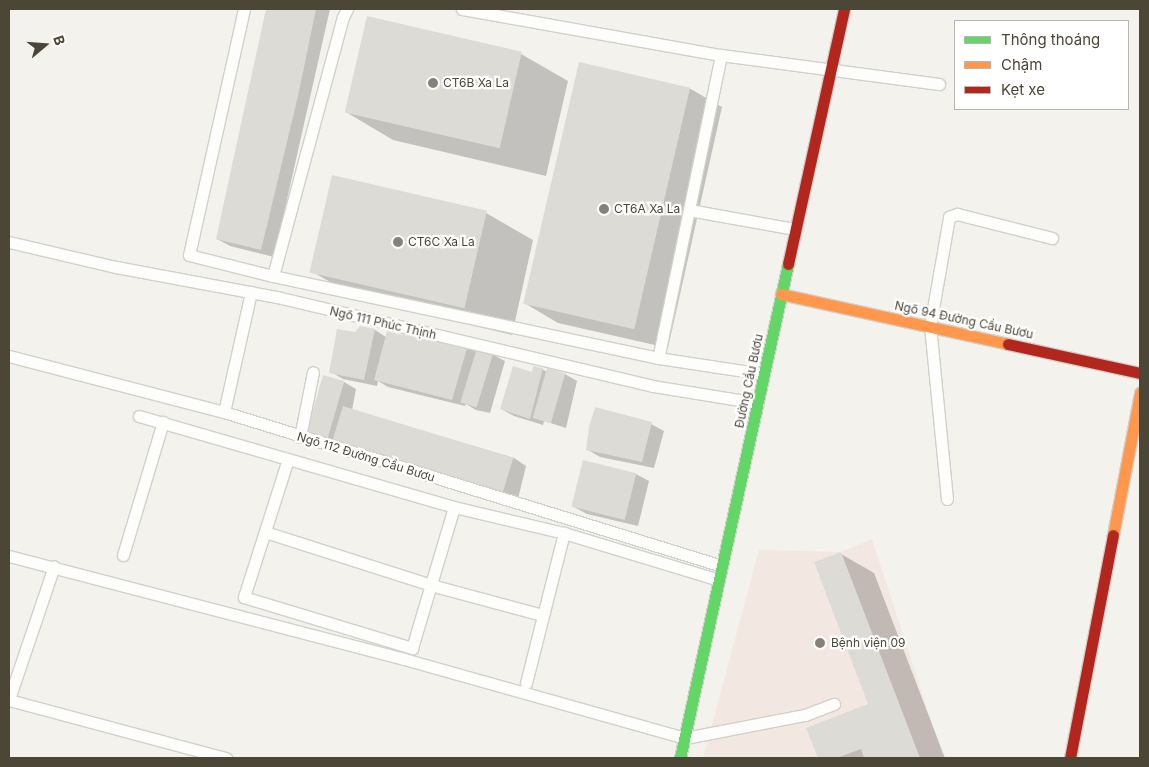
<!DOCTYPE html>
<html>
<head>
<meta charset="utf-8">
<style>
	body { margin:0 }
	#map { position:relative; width:1149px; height:767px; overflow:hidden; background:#f3f2ed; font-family:Inter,sans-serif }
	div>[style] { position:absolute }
	.medical>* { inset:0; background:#f3e7e1 }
	.shadow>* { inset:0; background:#0003 }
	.building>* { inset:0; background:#dddbd5; transform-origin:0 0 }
	.roads { filter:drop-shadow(1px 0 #d1d0ca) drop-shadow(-1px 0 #d1d0ca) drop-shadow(0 1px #d1d0ca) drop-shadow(0 -1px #d1d0ca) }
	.lane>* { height:11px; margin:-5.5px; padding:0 5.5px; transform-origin:5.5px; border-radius:5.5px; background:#fdfdfc }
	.fast>* { height:11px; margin:-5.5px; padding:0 5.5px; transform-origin:5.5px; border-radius:5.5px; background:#63d668 }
	.slow>* { height:11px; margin:-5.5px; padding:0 5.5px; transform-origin:5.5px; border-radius:5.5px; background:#ff974d }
	.jam>* { height:11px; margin:-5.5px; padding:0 5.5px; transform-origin:5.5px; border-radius:5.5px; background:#b3261e }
	.dots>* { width:14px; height:14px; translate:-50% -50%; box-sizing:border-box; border:2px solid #fff; border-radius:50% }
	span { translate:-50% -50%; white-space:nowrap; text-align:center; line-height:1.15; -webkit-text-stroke:4.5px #fff; paint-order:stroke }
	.poi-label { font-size:12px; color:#4c4637 }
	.left { translate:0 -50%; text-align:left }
	.street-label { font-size:12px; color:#4c4637 }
	.frame { position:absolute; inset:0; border:10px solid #4c4637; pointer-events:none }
	.legend { position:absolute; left:954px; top:20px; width:175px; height:90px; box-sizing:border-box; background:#fff; border:1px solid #b7b5af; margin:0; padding:6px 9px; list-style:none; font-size:15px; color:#4c4637 }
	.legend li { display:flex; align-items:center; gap:10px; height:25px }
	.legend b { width:25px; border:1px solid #b7b5af }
	.north { position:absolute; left:20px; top:20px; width:50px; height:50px; -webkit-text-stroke:4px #fff; paint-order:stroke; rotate:72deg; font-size:14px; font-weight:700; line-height:20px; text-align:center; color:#4c4637 }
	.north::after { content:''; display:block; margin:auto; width:18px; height:22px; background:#4c4637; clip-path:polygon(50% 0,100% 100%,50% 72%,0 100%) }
</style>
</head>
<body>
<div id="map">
	<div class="medical">
		<div style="clip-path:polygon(872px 539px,943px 758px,703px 758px,759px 550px,841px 552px)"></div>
	</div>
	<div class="shadow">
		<div style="clip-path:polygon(267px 9px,330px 9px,274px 257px,230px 246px,217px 239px)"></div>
		<div style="clip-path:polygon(521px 54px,568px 81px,546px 176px,393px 140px,346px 112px)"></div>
		<div style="clip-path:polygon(689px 88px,722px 107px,668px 348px,558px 323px,526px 304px)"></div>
		<div style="clip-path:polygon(486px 213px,533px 240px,512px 335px,358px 298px,311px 271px)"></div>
		<div style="clip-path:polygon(361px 327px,375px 330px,386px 337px,468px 347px,477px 352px,492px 354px,505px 361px,490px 413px,476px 410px,466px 404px,465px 406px,388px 387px,378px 381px,377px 386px,343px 379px,331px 372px)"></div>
		<div style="clip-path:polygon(542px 369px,547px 372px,565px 374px,577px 381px,566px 428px,544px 421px,543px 425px,514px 416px,501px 409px,533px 374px)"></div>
		<div style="clip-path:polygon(344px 382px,356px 389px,352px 410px,514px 458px,526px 466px,518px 499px,322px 442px)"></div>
		<div style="clip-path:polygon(651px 424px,664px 431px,654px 468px,600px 457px,588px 450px)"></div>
		<div style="clip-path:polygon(583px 462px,636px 474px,649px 481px,638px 526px,587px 514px,574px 507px)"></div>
		<div style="clip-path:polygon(841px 554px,874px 573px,945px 758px,819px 758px,808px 729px,870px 705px)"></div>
	</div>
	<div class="building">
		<div style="clip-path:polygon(266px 9px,316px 9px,298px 96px,261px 250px,216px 239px)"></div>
		<div style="left:367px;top:16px;width:159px;height:99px;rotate:13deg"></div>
		<div style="left:579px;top:62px;width:114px;height:248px;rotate:13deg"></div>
		<div style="left:332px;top:175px;width:159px;height:100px;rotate:13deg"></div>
		<div style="clip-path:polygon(360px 326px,375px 329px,364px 380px,329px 373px,337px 329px,355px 332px)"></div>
		<div style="clip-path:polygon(387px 331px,402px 335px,403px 331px,468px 345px,452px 400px,374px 380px)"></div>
		<div style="left:477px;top:348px;width:17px;height:57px;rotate:17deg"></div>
		<div style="clip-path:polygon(513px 366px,532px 372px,533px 366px,543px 368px,530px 419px,500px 409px)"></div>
		<div style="left:547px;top:368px;width:19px;height:52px;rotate:16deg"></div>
		<div style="left:323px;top:375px;width:22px;height:62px;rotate:16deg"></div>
		<div style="left:343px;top:406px;width:178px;height:35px;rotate:17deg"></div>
		<div style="clip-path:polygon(595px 407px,652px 422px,642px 462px,586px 450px,589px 427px)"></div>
		<div style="left:583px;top:460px;width:55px;height:48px;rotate:14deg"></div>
		<div style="clip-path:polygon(841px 552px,920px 758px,864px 758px,861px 749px,837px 758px,818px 758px,806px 728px,868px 704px,814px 562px)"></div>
	</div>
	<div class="roads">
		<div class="lane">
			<div style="left:244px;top:9px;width:252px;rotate:102.6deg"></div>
			<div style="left:189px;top:255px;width:87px;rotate:14deg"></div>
			<div style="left:273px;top:276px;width:394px;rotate:12deg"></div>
			<div style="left:462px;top:9px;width:263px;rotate:10.1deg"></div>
			<div style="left:721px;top:55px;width:220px;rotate:7.6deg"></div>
			<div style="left:721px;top:55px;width:309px;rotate:101.7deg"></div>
			<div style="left:658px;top:358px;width:107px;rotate:8.6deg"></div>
			<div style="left:689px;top:210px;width:108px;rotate:10.2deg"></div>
			<div style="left:9px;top:242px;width:110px;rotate:13.2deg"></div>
			<div style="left:116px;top:267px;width:164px;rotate:10.6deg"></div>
			<div style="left:277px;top:297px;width:386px;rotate:13.3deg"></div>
			<div style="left:653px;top:386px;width:106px;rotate:9.2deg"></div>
			<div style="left:273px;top:276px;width:268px;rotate:-74.9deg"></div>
			<div style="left:343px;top:17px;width:9px;rotate:-63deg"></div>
			<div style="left:9px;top:356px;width:222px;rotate:14.6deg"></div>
			<div style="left:224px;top:412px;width:521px;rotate:17.18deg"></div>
			<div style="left:224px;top:412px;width:123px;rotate:-77.3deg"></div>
			<div style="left:139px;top:416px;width:328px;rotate:16.1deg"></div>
			<div style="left:454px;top:507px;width:113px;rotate:13.3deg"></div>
			<div style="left:564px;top:533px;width:162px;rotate:16.9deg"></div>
			<div style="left:300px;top:437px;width:66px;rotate:-78.7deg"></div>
			<div style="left:288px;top:459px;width:145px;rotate:107.7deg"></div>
			<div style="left:244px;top:597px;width:176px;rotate:16.9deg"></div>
			<div style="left:412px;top:648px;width:147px;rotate:-73.4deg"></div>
			<div style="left:947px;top:499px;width:174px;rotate:-95.6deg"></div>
			<div style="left:930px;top:326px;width:111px;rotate:-80.1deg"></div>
			<div style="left:949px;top:217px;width:9px;rotate:-21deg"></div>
			<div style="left:957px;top:214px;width:98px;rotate:14.2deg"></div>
			<div style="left:265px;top:532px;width:174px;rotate:17.7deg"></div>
			<div style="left:431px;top:585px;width:115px;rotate:15.1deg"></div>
			<div style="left:123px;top:555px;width:139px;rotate:-73.3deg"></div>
			<div style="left:9px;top:556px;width:408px;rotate:14.6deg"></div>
			<div style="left:404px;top:659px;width:292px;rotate:15.7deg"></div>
			<div style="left:685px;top:738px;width:122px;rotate:-10.9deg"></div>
			<div style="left:805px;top:715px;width:31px;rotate:-21deg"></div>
			<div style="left:526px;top:683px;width:155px;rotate:-75.8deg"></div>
			<div style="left:9px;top:699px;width:140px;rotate:-71.3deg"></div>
			<div style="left:9px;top:700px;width:225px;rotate:15deg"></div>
		</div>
		<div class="fast">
			<div style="left:680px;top:758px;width:506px;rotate:-77.67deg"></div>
		</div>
		<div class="slow">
			<div style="left:781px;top:294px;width:232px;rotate:12.4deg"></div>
			<div style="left:1113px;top:535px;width:145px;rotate:-79.2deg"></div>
		</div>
		<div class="jam">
			<div style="left:788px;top:264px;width:261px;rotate:-77.6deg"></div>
			<div style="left:1008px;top:344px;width:135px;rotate:12.4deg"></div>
			<div style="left:1070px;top:758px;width:227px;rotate:-79.1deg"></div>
		</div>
	</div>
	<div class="dots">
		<div style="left:433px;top:83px;background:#868277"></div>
		<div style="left:604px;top:209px;background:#868277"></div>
		<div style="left:398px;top:242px;background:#868277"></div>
		<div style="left:820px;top:643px;background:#868277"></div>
	</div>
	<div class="poi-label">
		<span class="left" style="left:443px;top:83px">CT6B Xa La</span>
		<span class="left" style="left:614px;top:209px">CT6A Xa La</span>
		<span class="left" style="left:408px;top:242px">CT6C Xa La</span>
		<span class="left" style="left:831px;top:643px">Bệnh viện 09</span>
	</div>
	<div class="street-label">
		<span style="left:964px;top:320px;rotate:12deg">Ngõ 94 Đường Cầu Bươu</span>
		<span style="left:383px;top:323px;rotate:13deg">Ngõ 111 Phúc Thịnh</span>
		<span style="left:749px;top:381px;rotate:-78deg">Đường Cầu Bươu</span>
		<span style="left:366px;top:457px;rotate:17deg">Ngõ 112 Đường Cầu Bươu</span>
	</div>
	<div class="frame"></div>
	<ul class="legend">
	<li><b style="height:6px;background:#63d668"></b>Thông thoáng</li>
	<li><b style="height:6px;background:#ff974d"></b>Chậm</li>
	<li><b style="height:6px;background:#b3261e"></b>Kẹt xe</li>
	</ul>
	<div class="north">B</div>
</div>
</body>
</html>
